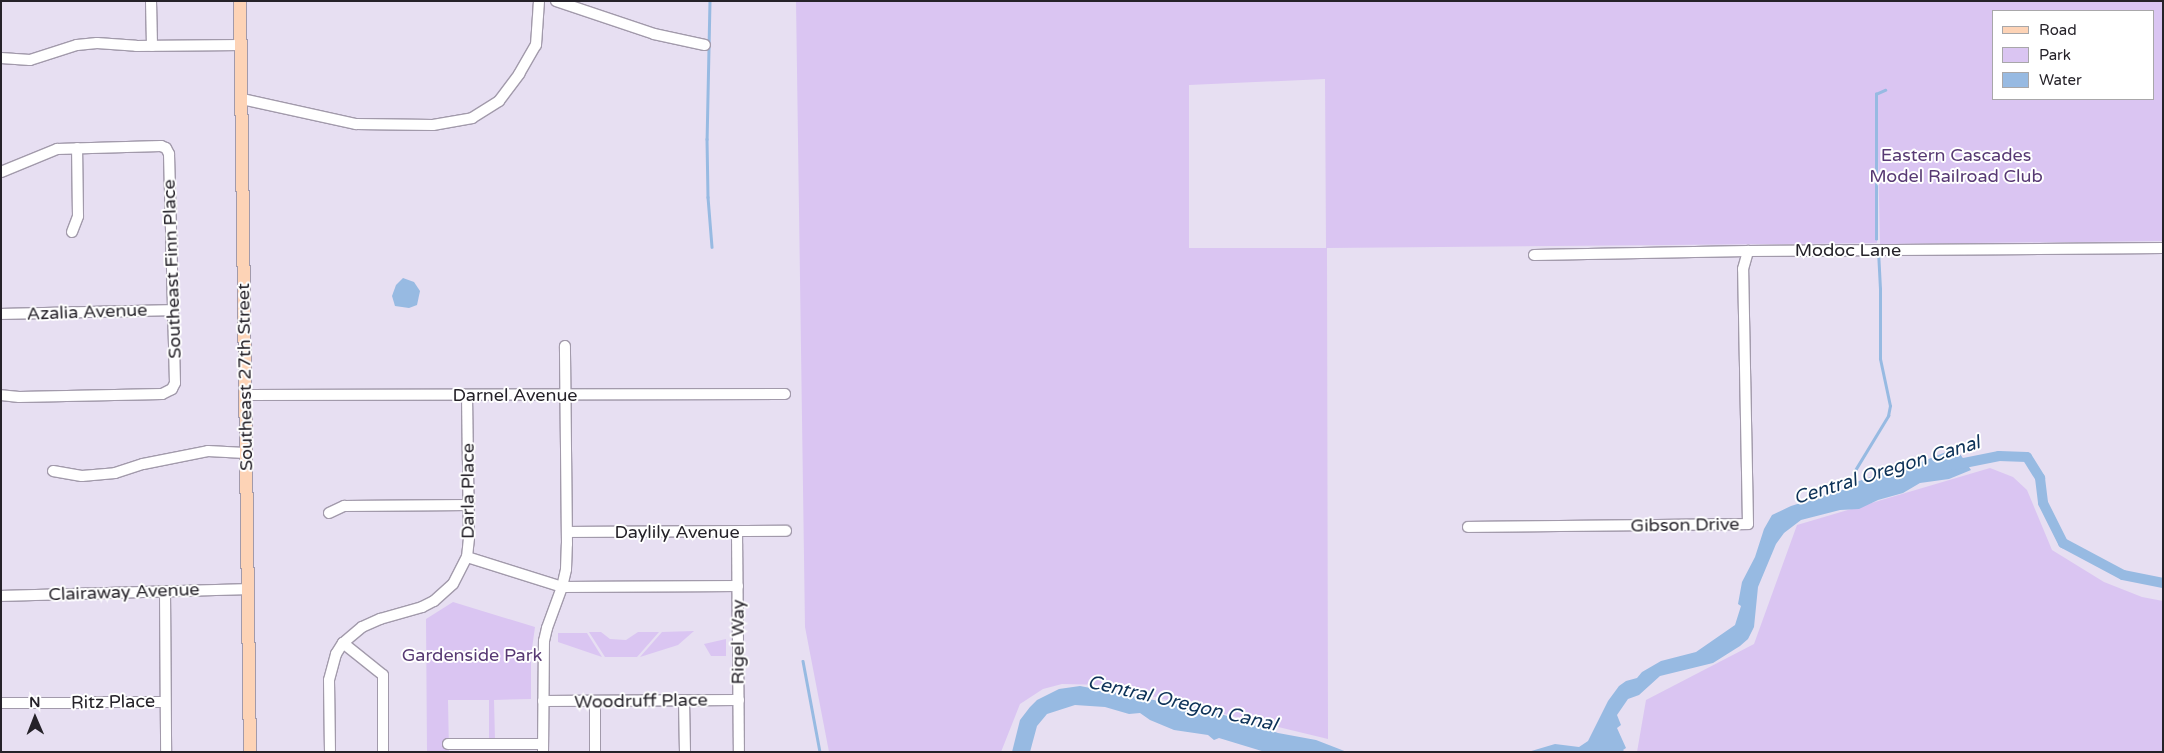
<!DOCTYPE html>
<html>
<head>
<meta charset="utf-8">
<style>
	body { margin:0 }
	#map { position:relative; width:2164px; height:753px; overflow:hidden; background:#e7dff2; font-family:"Varela Round",sans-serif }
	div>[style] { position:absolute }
	.green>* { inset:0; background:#dac5f2 }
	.water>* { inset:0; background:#97bae2 }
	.stream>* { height:2.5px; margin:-1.25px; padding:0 1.25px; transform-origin:1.25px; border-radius:1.25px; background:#97bae2 }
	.canal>* { height:10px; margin:-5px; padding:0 5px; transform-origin:5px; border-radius:5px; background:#97bae2 }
	.roads { filter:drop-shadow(1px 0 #a29aab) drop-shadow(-1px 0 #a29aab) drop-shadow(0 1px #a29aab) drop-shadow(0 -1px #a29aab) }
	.minor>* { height:10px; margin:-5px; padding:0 5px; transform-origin:5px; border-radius:5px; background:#fff }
	.major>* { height:12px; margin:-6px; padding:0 6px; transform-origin:6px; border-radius:6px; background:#fdd3b6 }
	span { translate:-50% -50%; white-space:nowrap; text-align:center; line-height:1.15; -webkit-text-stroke:4px #fff; paint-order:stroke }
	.park-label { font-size:18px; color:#573973 }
	.street-label { font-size:18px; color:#252229 }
	.water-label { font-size:19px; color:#0d3258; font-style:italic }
	.frame { position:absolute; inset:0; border:2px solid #252229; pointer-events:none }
	.legend { position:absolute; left:1992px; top:10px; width:162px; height:90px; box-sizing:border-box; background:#fff; border:1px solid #a8a7a9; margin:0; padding:6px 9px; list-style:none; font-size:15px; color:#252229 }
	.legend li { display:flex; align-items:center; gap:10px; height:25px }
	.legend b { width:25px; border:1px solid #a8a7a9 }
	.north { position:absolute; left:10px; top:693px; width:50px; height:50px; -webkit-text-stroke:4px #fff; paint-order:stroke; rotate:359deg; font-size:14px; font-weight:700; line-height:20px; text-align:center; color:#252229 }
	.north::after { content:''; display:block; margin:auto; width:18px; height:22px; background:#252229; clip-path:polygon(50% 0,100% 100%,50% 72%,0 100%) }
</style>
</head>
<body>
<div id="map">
	<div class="green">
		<div style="clip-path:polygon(evenodd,796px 1px,2163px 1px,2163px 241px,1880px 244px,1877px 108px,1877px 243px,1327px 248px,1328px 739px,1106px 685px,1062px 684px,1043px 689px,1020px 704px,1001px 752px,829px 752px,805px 627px,796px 1px,1993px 11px,2153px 11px,2153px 99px,1993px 99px,1993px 11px,796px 1px,1325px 79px,1326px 248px,1189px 248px,1189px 85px,1325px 79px)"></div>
		<div style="clip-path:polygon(1990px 468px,2013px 477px,2027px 490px,2052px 550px,2104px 582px,2142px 597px,2163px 601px,2163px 752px,1637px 752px,1646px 700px,1754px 644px,1797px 525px)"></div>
		<div style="clip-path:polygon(453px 602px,535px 627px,531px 656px,531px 699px,494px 700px,495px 740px,489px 740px,489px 700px,448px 700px,449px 752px,427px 752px,426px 619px)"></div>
		<div style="clip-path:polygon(694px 631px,678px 645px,640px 657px,662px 632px)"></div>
		<div style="clip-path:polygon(589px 632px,601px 632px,610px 639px,626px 640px,638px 632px,659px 632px,637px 657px,605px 657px)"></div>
		<div style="clip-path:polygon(558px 633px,587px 633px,602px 657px,558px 642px)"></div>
		<div style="clip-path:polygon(726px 639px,726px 656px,711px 656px,704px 644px)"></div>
	</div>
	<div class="water">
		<div style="clip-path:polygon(403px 278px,414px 282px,420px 291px,417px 305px,409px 308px,395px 306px,392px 296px,396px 285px)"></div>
		<div style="clip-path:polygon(1956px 448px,1971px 470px,1949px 479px,1920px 483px,1903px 493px,1878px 500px,1859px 509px,1840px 510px,1801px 520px,1784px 533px,1776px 544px,1758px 587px,1754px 627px,1748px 639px,1740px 646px,1713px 663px,1660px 676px,1639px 695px,1628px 699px,1617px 715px,1621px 725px,1617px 728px,1626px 748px,1623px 750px,1625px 752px,1528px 752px,1555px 744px,1579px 747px,1588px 741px,1608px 701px,1619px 686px,1626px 681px,1637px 678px,1642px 672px,1661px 661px,1696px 652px,1735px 625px,1741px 606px,1738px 604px,1742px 582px,1755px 557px,1764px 529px,1772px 515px,1791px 506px,1845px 489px,1856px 482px,1888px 471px,1916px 464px)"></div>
		<div style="clip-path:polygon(1080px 686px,1212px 711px,1278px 733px,1316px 740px,1347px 752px,1265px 752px,1219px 738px,1214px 740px,1208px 735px,1174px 730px,1150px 720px,1140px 713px,1129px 714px,1105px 707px,1075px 705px,1047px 714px,1037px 726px,1030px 752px,1012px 752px,1020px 720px,1030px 707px,1037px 700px,1059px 689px)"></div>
	</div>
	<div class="stream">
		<div style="left:710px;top:1px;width:138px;rotate:91.2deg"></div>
		<div style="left:707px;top:139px;width:58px;rotate:89deg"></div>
		<div style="left:708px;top:197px;width:50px;rotate:85.4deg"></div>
		<div style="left:1876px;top:239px;width:145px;rotate:-90deg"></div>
		<div style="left:1876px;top:94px;width:10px;rotate:-24deg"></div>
		<div style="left:1854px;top:472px;width:66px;rotate:-58.7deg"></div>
		<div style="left:1888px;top:416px;width:10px;rotate:-79deg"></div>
		<div style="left:1890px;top:406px;width:48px;rotate:-102deg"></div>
		<div style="left:1880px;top:359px;width:70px;rotate:-90deg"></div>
		<div style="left:1880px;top:289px;width:33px;rotate:-93deg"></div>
		<div style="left:803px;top:661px;width:93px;rotate:79.4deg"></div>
	</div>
	<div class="canal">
		<div style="left:1954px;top:465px;width:46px;rotate:-11.3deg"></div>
		<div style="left:1999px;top:456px;width:28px;rotate:2deg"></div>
		<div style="left:2027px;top:457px;width:25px;rotate:58deg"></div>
		<div style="left:2040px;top:478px;width:25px;rotate:83deg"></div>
		<div style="left:2043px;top:503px;width:45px;rotate:63.4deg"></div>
		<div style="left:2063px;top:543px;width:68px;rotate:28.1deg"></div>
		<div style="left:2123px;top:575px;width:41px;rotate:11.3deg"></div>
	</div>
	<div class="roads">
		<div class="minor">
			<div style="left:151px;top:1px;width:45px;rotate:88.7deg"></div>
			<div style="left:556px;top:1px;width:103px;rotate:18.6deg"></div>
			<div style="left:654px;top:34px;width:52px;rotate:12.2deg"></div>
			<div style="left:1px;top:58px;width:29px;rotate:4deg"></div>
			<div style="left:30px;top:60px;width:49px;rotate:-17.7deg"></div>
			<div style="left:77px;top:45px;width:20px;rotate:-6deg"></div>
			<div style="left:97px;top:43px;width:39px;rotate:4deg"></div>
			<div style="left:136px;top:46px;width:105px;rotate:-0.5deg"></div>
			<div style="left:242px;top:99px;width:117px;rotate:12.4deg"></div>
			<div style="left:356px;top:124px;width:77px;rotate:0.7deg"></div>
			<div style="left:433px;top:125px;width:40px;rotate:-10deg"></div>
			<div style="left:472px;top:118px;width:32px;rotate:-32deg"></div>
			<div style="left:499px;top:101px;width:34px;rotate:-53deg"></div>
			<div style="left:519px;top:74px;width:34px;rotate:-60deg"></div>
			<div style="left:536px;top:45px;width:44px;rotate:-86.1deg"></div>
			<div style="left:1px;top:172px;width:61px;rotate:-22.3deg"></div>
			<div style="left:57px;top:149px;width:104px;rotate:-1.7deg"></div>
			<div style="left:161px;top:146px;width:5px;rotate:22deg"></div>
			<div style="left:166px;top:148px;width:7px;rotate:63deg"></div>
			<div style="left:169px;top:154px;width:229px;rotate:88.5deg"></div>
			<div style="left:175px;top:383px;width:7px;rotate:117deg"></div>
			<div style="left:172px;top:389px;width:11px;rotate:153deg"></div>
			<div style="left:162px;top:394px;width:143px;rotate:178.8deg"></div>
			<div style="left:19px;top:397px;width:18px;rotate:-174deg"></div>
			<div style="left:72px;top:232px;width:17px;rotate:-69deg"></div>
			<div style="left:78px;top:216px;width:68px;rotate:-90.8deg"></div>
			<div style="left:1534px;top:255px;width:214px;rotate:-1.1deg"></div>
			<div style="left:1748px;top:251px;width:415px;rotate:-0.4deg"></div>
			<div style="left:1px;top:314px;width:172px;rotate:-1.3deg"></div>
			<div style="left:245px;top:395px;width:540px;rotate:-0.11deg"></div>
			<div style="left:53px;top:471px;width:29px;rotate:10deg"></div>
			<div style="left:82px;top:476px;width:33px;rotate:-5deg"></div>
			<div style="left:115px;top:473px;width:29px;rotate:-18deg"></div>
			<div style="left:143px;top:464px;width:66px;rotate:-11.3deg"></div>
			<div style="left:208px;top:451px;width:37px;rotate:3deg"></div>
			<div style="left:329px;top:513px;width:17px;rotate:-25deg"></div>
			<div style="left:344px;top:506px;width:125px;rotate:-0.5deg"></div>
			<div style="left:1468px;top:527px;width:280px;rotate:-0.6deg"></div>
			<div style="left:1748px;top:524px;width:255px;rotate:-91.1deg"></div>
			<div style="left:1743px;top:269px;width:19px;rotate:-74deg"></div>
			<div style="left:568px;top:532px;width:218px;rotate:-0.3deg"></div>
			<div style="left:737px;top:532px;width:220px;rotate:89.5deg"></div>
			<div style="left:467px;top:557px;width:100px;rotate:17.5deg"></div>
			<div style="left:562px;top:587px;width:176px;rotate:-0.3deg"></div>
			<div style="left:165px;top:591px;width:161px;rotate:89.6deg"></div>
			<div style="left:1px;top:596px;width:246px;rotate:-1.6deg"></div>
			<div style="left:343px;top:643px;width:51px;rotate:38.7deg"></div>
			<div style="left:383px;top:675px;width:77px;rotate:90deg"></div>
			<div style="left:684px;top:700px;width:52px;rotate:88.9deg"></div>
			<div style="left:543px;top:701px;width:196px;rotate:-0.3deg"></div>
			<div style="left:595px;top:701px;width:51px;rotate:90deg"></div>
			<div style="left:1px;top:703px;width:164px;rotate:-0.3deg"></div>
			<div style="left:448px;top:744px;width:95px"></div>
			<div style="left:330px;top:752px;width:72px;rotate:-90.8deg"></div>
			<div style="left:329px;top:680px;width:27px;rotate:-75deg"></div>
			<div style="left:336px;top:654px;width:13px;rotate:-58deg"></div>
			<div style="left:343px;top:643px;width:25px;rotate:-40deg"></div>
			<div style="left:362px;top:627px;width:20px;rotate:-24deg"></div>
			<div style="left:380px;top:619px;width:44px;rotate:-15.9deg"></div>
			<div style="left:422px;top:607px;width:13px;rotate:-27deg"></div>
			<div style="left:434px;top:601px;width:25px;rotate:-42deg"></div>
			<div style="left:453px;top:584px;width:30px;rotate:-63deg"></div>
			<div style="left:467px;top:557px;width:19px;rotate:-84deg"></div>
			<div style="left:469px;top:538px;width:143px;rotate:-90.8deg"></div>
			<div style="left:543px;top:752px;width:111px;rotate:-89.5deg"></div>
			<div style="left:544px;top:641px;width:13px;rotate:-77deg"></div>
			<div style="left:547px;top:628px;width:44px;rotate:-69.9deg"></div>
			<div style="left:562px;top:587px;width:18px;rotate:-77deg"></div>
			<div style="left:566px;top:569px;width:25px;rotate:-88deg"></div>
			<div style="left:567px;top:544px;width:198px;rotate:-90.6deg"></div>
		</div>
		<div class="major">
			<div style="left:240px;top:1px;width:751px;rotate:89.24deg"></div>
		</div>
	</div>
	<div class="park-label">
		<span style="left:1956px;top:166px">Eastern Cascades<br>Model Railroad Club</span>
		<span style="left:472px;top:655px">Gardenside Park</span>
	</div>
	<div class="street-label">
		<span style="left:1848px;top:250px">Modoc Lane</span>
		<span style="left:172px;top:269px;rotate:-92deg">Southeast Finn Place</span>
		<span style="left:87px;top:312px;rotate:-2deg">Azalia Avenue</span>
		<span style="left:245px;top:377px;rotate:-91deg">Southeast 27th Street</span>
		<span style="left:515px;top:395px">Darnel Avenue</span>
		<span style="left:468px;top:491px;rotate:-90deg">Darla Place</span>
		<span style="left:1685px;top:525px;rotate:-1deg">Gibson Drive</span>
		<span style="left:677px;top:532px">Daylily Avenue</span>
		<span style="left:124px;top:592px;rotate:-2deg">Clairaway Avenue</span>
		<span style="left:738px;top:642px;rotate:-90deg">Rigel Way</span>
		<span style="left:641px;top:701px;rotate:-1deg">Woodruff Place</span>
		<span style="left:113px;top:702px;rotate:-1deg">Ritz Place</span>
	</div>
	<div class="water-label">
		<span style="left:1887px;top:471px;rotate:-17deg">Central Oregon Canal</span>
		<span style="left:1182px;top:704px;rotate:13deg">Central Oregon Canal</span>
	</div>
	<div class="frame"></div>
	<ul class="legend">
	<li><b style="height:6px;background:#fdd3b6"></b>Road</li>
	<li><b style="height:14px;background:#dac5f2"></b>Park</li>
	<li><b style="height:14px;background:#97bae2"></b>Water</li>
	</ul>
	<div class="north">N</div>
</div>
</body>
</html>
